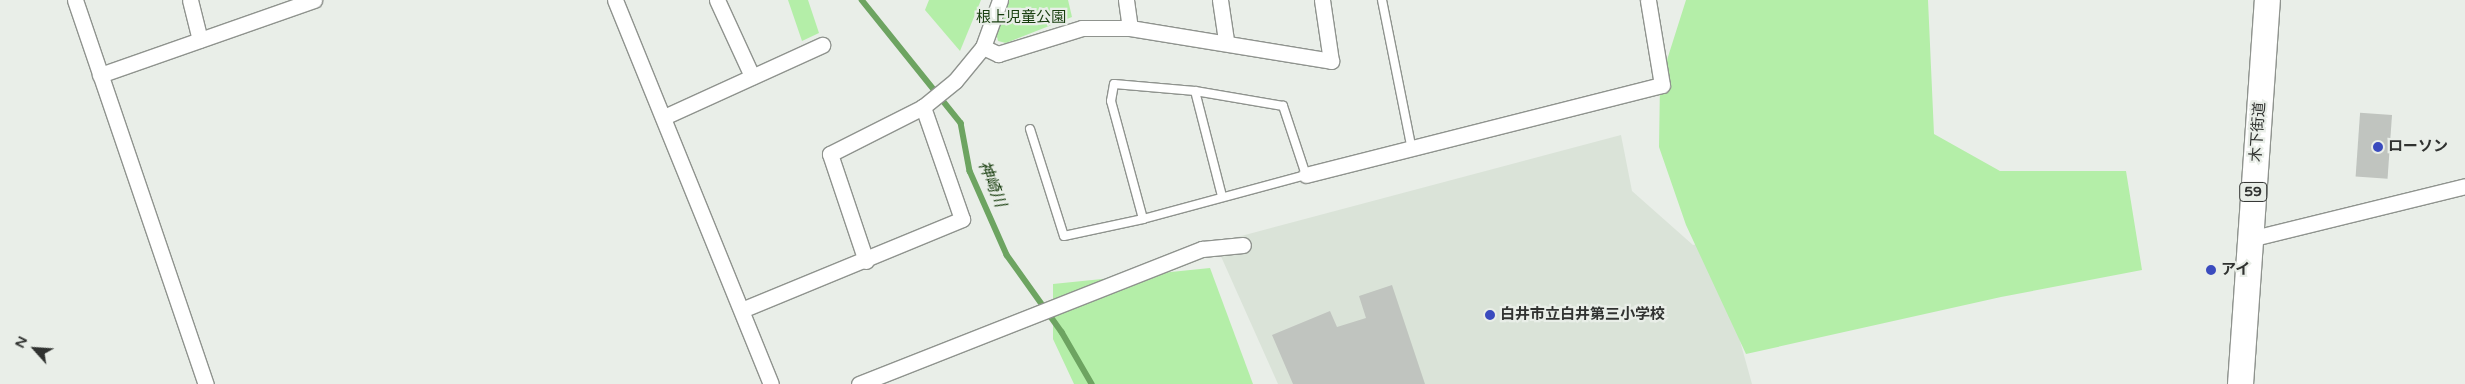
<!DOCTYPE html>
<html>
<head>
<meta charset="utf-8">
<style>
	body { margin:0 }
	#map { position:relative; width:2465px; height:384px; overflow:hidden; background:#e9eee8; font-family:"Varela Round","Noto Sans JP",sans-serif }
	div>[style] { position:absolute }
	.built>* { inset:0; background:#dae3d8 }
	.green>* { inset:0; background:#b4eea8 }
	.stream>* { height:5.5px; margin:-2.75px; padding:0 2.75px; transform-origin:2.75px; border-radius:2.75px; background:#6da461 }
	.building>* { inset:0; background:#c0c4bf; transform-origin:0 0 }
	.roads { filter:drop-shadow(1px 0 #8f938e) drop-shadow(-1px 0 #8f938e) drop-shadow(0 1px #8f938e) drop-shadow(0 -1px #8f938e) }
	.service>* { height:8px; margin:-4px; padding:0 4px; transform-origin:4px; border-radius:4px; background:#fff }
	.minor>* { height:15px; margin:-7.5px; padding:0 7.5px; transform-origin:7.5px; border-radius:7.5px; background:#fff }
	.primary>* { height:25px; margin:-12.5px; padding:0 12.5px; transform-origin:12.5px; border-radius:12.5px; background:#fff }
	.dots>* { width:14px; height:14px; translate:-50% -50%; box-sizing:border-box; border:2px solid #e9eee8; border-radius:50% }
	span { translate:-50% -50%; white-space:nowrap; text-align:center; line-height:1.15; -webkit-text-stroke:4.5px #e9eee8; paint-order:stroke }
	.shield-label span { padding:1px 4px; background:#e9eee8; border:1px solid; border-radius:4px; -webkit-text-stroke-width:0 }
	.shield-label { font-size:14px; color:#303230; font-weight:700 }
	.park-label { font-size:15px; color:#183e0f }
	.street-label { font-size:15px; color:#303230 }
	.poi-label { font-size:15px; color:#303230; font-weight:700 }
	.left { translate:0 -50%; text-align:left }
	.water-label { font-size:16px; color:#133909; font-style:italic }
	.north { position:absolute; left:10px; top:324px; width:50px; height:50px; -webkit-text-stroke:4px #e9eee8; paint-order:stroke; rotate:296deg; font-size:14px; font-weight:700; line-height:20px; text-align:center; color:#303230 }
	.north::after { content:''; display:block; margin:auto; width:18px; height:22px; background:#303230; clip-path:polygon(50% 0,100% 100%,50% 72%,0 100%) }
</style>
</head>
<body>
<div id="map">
	<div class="built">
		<div style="clip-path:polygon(1621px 135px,1632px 191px,1693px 245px,1712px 240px,1752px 384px,1278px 384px,1215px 243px)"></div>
	</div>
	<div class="green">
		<div style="clip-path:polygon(788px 0,808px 0,819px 33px,802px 41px)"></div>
		<div style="clip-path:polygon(929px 0,981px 0,960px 51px,925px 10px)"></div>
		<div style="clip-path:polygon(1008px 0,1068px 0,1072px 17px,1006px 43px,998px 41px,996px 32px)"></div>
		<div style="clip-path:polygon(1686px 0,1928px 0,1934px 134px,2000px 171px,2126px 171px,2142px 270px,2001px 297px,1746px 354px,1686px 225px,1659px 147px,1660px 82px)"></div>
		<div style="clip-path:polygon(1210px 268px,1253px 384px,1074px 384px,1053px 339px,1053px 284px)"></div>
	</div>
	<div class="stream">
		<div style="left:862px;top:0;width:158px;rotate:51.2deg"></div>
		<div style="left:961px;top:123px;width:49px;rotate:79.4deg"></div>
		<div style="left:970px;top:171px;width:92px;rotate:66.2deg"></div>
		<div style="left:1007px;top:255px;width:95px;rotate:54.5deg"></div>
		<div style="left:1062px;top:332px;width:60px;rotate:60deg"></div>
	</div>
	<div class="building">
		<div style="left:2392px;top:115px;width:64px;height:32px;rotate:94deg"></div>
		<div style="clip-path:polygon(1392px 285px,1425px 384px,1293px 384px,1272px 335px,1330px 311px,1337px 327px,1366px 318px,1359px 296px)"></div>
	</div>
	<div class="roads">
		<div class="service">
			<div style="left:1382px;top:0;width:148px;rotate:78.7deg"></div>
			<div style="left:1195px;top:91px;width:108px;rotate:75.6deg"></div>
			<div style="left:1030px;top:129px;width:112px;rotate:72.4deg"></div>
			<div style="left:1064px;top:236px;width:81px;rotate:-12.1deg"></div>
			<div style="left:1143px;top:219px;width:169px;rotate:-15.1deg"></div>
			<div style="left:1306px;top:175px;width:73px;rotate:-108.4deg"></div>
			<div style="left:1283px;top:106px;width:89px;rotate:-170.3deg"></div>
			<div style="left:1195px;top:91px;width:81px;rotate:-175.1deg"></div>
			<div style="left:1114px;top:84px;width:17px;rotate:100deg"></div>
			<div style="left:1111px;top:101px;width:122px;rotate:74.8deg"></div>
		</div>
		<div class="minor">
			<div style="left:75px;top:0;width:406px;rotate:71.2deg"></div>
			<div style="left:190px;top:0;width:41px;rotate:76deg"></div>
			<div style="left:615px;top:0;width:414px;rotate:67.9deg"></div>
			<div style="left:717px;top:0;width:84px;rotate:65.3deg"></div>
			<div style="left:1126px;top:0;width:28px;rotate:82deg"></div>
			<div style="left:1220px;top:0;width:40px;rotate:81.5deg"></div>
			<div style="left:983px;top:47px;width:17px;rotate:25deg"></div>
			<div style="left:998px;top:54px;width:88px;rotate:-17.2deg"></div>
			<div style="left:1082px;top:28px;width:48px"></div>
			<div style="left:1130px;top:28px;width:204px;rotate:9.3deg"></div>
			<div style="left:1331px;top:61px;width:62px;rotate:-98.4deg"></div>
			<div style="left:100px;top:75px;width:227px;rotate:-19.3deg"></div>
			<div style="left:664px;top:117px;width:174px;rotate:-24.5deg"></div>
			<div style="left:1306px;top:175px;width:367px;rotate:-14.2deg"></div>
			<div style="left:1662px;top:85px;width:86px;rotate:-99.4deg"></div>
			<div style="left:2250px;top:239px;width:221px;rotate:-13.8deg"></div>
			<div style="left:866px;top:261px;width:113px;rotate:-108.6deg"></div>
			<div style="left:830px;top:154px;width:104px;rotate:-26.8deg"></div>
			<div style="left:744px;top:309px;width:236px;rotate:-22.4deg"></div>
			<div style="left:962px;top:219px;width:119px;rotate:-109.2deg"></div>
			<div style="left:923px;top:107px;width:41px;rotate:-39.1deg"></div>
			<div style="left:955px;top:81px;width:44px;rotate:-50.5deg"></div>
			<div style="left:983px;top:47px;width:50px;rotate:-70.1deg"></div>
			<div style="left:859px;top:384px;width:369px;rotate:-21.5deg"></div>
			<div style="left:1202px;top:249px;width:41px;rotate:-5.6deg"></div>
		</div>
		<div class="primary">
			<div style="left:2240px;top:384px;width:385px;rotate:-86deg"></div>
		</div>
	</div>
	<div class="dots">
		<div style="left:2378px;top:147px;background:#3a4bbe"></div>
		<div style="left:2211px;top:270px;background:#3a4bbe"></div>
		<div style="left:1490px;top:315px;background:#3a4bbe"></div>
	</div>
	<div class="shield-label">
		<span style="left:2253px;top:192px">59</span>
	</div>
	<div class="park-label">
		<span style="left:1021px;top:18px">根上児童公園</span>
	</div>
	<div class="street-label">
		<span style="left:2258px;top:132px;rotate:-86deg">木下街道</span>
	</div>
	<div class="poi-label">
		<span class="left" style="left:2388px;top:147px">ローソン</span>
		<span class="left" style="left:2221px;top:270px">アイ</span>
		<span class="left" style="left:1500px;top:315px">白井市立白井第三小学校</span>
	</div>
	<div class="water-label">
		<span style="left:992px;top:184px;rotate:68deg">神崎川</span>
	</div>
	<div class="north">N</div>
</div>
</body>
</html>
